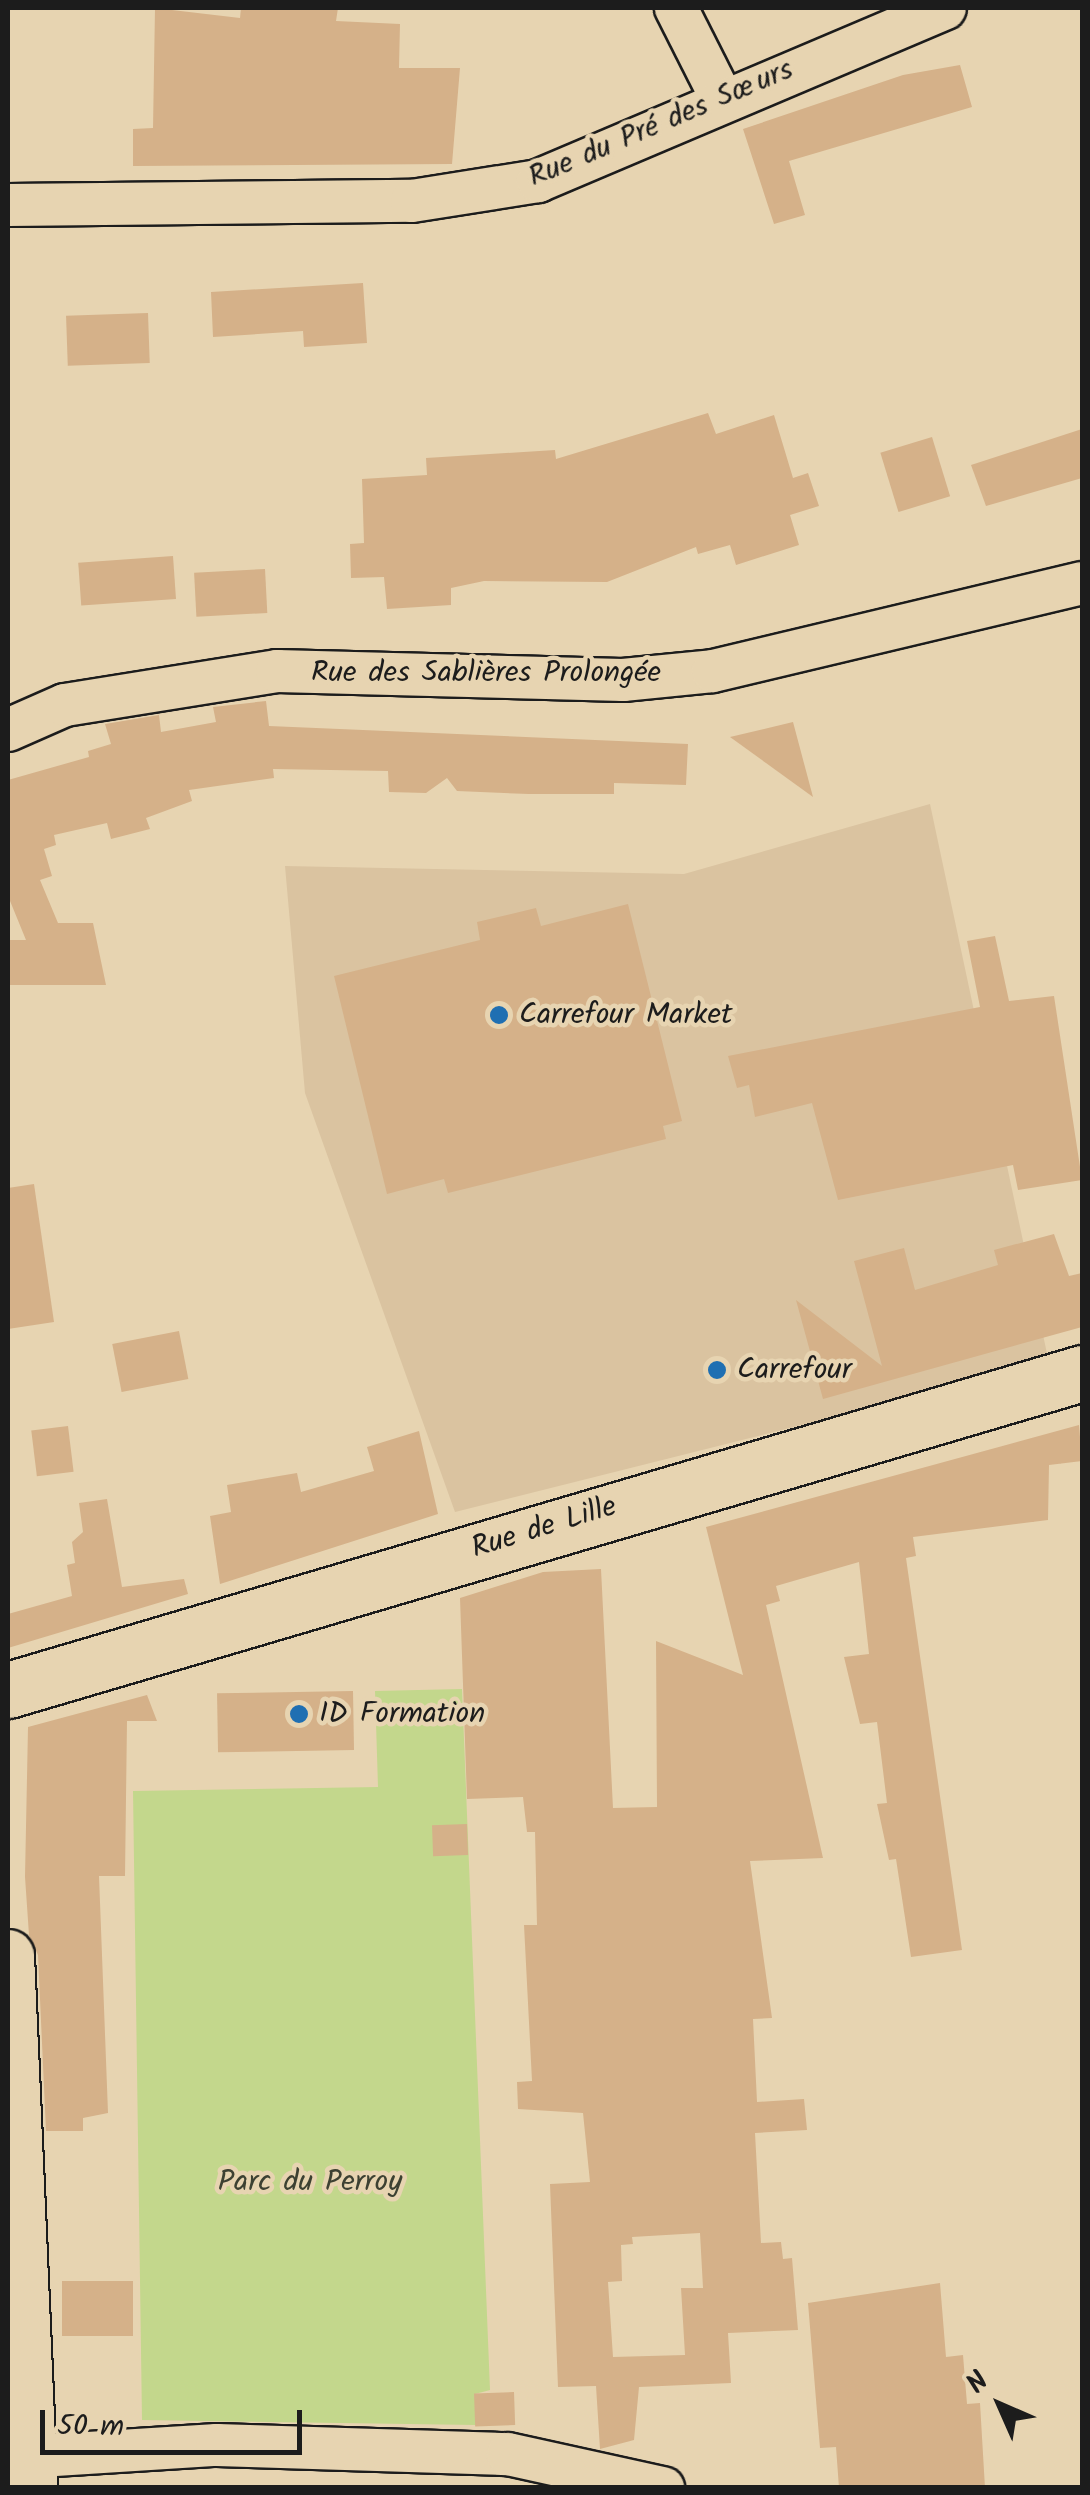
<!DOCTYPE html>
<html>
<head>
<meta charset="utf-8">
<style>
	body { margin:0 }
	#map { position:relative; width:1090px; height:2495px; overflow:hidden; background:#e7d4b1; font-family:Kalam,sans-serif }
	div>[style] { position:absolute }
	.built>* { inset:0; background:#dac3a0 }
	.green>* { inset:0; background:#c3d78c }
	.building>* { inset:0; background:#d5b189; transform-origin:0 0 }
	.roads { filter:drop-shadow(2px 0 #1c1c1c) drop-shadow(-2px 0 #1c1c1c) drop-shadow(0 2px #1c1c1c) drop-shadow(0 -2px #1c1c1c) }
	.minor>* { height:42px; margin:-21px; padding:0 21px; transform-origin:21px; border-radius:21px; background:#e7d4b1 }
	.tertiary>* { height:52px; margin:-26px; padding:0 26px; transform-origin:26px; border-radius:26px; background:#e7d4b1 }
	.secondary>* { height:55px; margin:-27.5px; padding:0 27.5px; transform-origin:27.5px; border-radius:27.5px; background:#e7d4b1 }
	.dots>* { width:28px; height:28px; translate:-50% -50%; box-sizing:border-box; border:5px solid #e7d4b1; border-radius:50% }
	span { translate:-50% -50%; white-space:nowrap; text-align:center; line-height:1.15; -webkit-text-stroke:9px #e7d4b1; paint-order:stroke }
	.street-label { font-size:30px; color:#1c1c1c }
	.poi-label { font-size:30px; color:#1c1c1c }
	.left { translate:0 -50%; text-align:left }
	.park-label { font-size:30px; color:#3d4132 }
	.frame { position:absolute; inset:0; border:10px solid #1c1c1c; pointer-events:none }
	.north { position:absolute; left:950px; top:2355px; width:100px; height:100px; -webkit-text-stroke:8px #e7d4b1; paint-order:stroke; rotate:315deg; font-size:28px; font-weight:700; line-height:40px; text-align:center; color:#1c1c1c }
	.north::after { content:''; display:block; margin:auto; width:35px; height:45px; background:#1c1c1c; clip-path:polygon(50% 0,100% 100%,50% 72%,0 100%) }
	.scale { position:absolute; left:40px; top:2410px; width:262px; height:45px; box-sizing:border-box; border:5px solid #1c1c1c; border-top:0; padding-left:12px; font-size:30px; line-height:35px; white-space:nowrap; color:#1c1c1c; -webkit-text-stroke:8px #e7d4b1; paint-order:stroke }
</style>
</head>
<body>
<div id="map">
	<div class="built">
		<div style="clip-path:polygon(930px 804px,1049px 1363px,455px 1512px,305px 1093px,285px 866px,684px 874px)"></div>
	</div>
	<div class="green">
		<div style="clip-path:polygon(462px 1689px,490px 2390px,475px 2394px,476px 2425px,142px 2420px,133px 1791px,378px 1787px,375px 1691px)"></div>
	</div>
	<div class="building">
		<div style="clip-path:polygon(155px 8px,240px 18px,241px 8px,338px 8px,336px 21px,400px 24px,399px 68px,460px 68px,452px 164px,133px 166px,133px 129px,153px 128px)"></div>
		<div style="clip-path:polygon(960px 65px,972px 107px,789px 161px,805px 215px,774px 224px,743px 129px,903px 75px)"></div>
		<div style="clip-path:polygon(363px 283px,367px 343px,304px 347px,303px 331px,213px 337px,211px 292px)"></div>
		<div style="left:148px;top:313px;width:50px;height:82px;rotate:88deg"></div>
		<div style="clip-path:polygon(708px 413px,716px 434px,774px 415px,793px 478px,808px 473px,819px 506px,790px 515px,799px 545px,736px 565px,730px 545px,698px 554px,696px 547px,607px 582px,484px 581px,451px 588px,451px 605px,387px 609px,384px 577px,351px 578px,350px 544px,364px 543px,362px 479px,427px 475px,426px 458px,555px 450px,556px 459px)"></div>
		<div style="clip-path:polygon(1082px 429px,1082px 478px,986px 506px,971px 465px)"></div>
		<div style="left:932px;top:437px;width:62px;height:54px;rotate:73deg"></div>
		<div style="left:173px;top:556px;width:43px;height:95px;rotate:86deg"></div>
		<div style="left:265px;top:569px;width:44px;height:71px;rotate:87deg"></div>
		<div style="clip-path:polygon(266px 701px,269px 726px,688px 744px,686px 785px,614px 783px,614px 794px,529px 794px,457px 791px,447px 778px,426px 793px,389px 792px,388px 771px,273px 769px,274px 778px,189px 790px,192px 801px,146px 818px,150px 829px,111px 839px,107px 823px,54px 835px,56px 845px,44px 849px,52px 876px,40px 880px,58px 923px,93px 923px,106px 985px,10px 985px,8px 940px,26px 940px,8px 896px,8px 780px,89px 757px,88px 751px,111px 744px,105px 724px,159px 715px,161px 732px,216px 722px,213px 707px)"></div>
		<div style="clip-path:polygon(793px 722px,813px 797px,730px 737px)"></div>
		<div style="clip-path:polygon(628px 904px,682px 1121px,663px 1126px,666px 1139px,448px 1193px,444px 1179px,387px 1194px,334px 976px,480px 940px,477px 922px,536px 908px,541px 926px)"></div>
		<div style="clip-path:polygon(995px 936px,1009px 1001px,1054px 996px,1082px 1180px,1018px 1190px,1013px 1165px,838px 1200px,812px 1103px,755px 1117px,749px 1085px,737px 1088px,728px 1056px,980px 1007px,967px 941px)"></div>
		<div style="clip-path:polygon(34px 1184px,54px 1322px,8px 1329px,8px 1188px)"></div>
		<div style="clip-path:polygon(1054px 1234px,1069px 1276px,1082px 1273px,1082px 1327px,823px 1399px,796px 1300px,882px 1366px,854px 1261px,904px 1248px,915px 1290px,998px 1265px,994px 1250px)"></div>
		<div style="left:179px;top:1331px;width:49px;height:68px;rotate:79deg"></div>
		<div style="clip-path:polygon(evenodd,1079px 1425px,1082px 1461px,1049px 1465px,1048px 1520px,913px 1537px,916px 1556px,906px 1558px,962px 1950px,911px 1957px,896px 1859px,889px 1860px,877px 1804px,887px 1803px,877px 1722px,860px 1724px,844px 1657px,869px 1654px,859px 1562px,776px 1586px,780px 1601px,766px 1605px,823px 1858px,750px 1861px,772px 2018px,753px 2019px,757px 2102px,804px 2099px,807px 2130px,755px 2133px,761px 2243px,781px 2242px,783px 2259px,792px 2258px,798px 2330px,728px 2333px,731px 2383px,639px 2387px,634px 2440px,600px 2449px,596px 2386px,558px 2387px,550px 2184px,590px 2182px,583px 2113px,518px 2109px,517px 2082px,532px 2081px,524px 1925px,537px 1925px,535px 1832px,527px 1832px,523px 1797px,467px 1799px,460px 1598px,543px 1572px,601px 1569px,613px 1808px,657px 1807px,656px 1641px,743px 1675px,706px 1527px,1079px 1425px,700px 2233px,703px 2288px,681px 2288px,685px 2355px,613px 2357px,608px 2282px,622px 2281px,621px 2245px,633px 2244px,632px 2237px,700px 2233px)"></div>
		<div style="left:68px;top:1426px;width:46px;height:37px;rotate:83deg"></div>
		<div style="clip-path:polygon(419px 1431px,438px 1514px,220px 1584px,210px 1516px,231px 1512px,227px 1485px,297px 1473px,301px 1492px,374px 1471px,367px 1447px)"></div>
		<div style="clip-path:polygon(107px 1499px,122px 1587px,184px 1579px,188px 1594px,8px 1648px,8px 1614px,72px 1596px,67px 1565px,75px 1563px,72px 1542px,83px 1532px,79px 1503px)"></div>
		<div style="left:353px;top:1691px;width:59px;height:136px;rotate:89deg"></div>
		<div style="clip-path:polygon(147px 1695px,157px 1721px,127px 1721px,125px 1876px,99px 1876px,108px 2113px,83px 2118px,83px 2131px,46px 2131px,38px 1955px,29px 1935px,25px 1877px,28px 1727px)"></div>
		<div style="left:467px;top:1824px;width:31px;height:35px;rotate:88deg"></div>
		<div style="left:133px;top:2281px;width:55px;height:71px;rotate:90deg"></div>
		<div style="clip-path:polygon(940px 2283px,946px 2357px,963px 2355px,967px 2404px,980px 2403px,985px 2488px,839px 2488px,836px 2447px,820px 2448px,808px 2303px)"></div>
		<div style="left:514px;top:2392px;width:33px;height:40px;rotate:88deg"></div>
	</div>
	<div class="roads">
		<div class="minor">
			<div style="left:676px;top:8px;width:102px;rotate:63.2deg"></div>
			<div style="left:8px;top:205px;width:404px;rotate:-0.6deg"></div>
			<div style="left:412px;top:201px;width:128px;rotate:-9deg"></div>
			<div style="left:538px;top:181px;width:442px;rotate:-23deg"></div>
			<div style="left:8px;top:730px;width:62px;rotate:-23.7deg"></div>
			<div style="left:65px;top:705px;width:215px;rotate:-9.1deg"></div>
			<div style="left:277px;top:671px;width:346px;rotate:1.5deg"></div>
			<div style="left:623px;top:680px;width:90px;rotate:-5.7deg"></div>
			<div style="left:713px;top:671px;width:379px;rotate:-13.4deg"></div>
			<div style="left:8px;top:2458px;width:209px;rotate:-3.6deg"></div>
			<div style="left:217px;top:2445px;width:291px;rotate:1.8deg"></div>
			<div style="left:508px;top:2454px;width:159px;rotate:12.4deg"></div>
		</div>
		<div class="tertiary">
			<div style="left:8px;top:1956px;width:532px;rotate:87.52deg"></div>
		</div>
		<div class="secondary">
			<div style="left:8px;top:1690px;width:1120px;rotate:-16.44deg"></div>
		</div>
	</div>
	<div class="dots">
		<div style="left:499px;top:1015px;background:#1f6fb2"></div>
		<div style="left:717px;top:1370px;background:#1f6fb2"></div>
		<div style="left:299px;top:1714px;background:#1f6fb2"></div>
	</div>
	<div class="street-label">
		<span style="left:661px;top:124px;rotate:-23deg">Rue du Pré des Sœurs</span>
		<span style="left:486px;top:673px">Rue des Sablières Prolongée</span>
		<span style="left:544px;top:1528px;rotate:-17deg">Rue de Lille</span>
	</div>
	<div class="poi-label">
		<span class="left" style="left:519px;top:1015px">Carrefour Market</span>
		<span class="left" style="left:737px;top:1370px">Carrefour</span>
		<span class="left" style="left:319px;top:1714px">ID Formation</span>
	</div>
	<div class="park-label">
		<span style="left:310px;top:2182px">Parc du Perroy</span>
	</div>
	<div class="frame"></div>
	<div class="north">N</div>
	<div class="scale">50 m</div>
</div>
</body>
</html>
